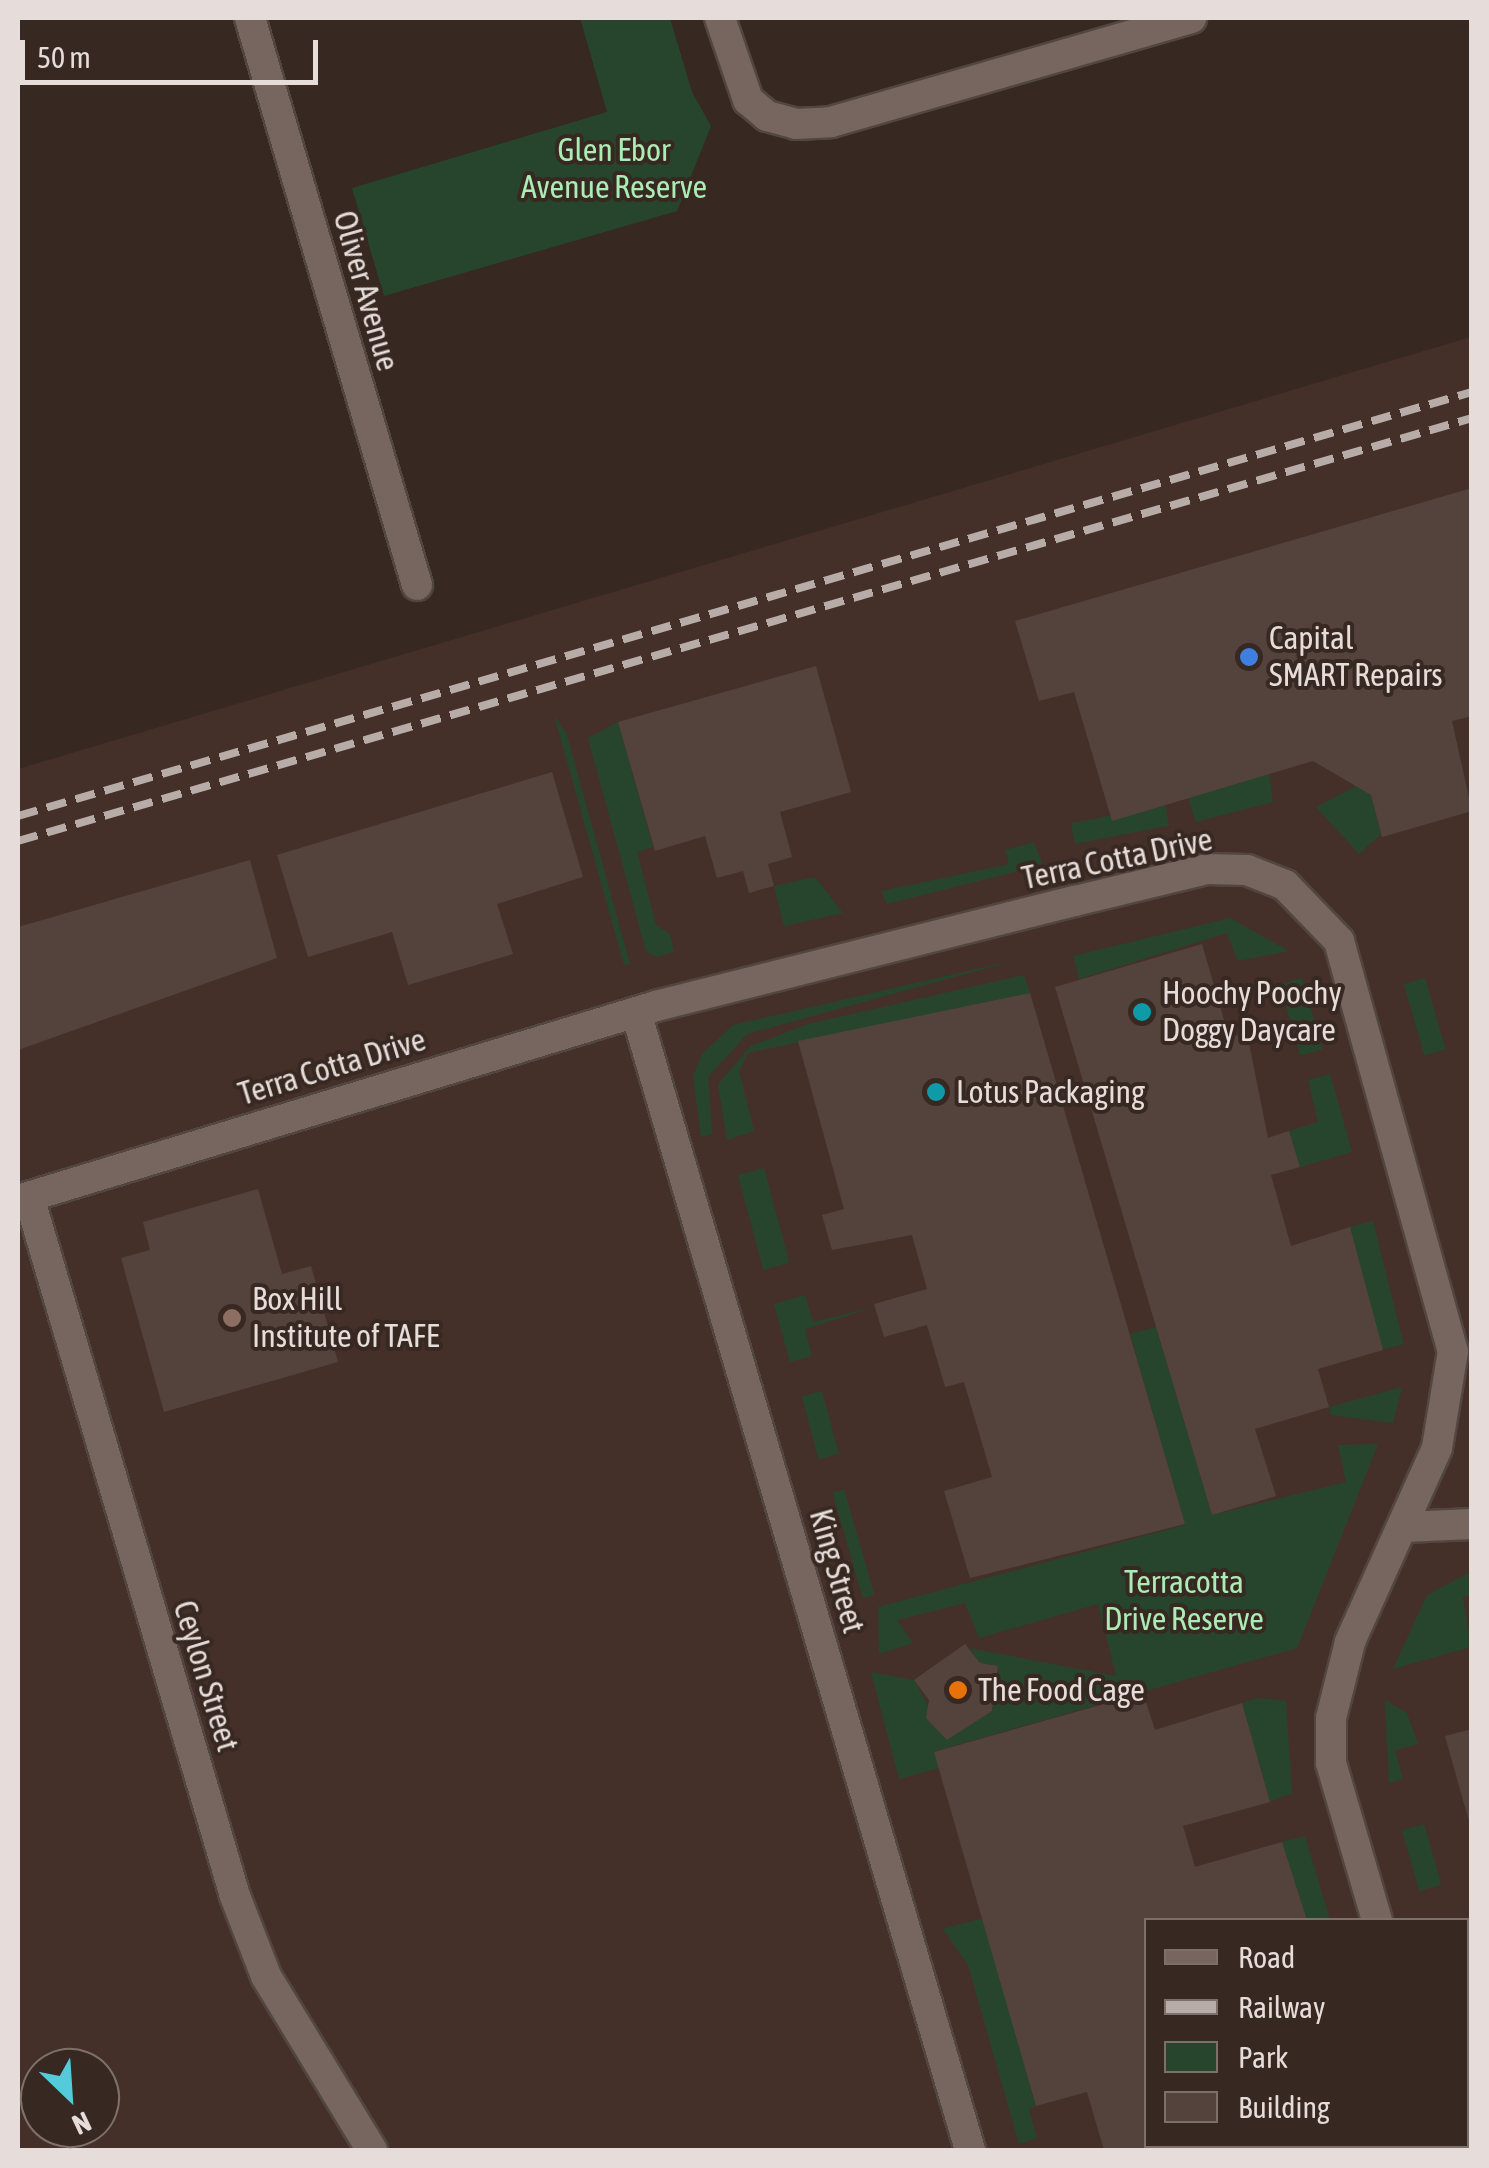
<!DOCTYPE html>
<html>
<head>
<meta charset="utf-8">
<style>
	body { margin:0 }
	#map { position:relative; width:1489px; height:2168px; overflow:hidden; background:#372822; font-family:"Asap Condensed",sans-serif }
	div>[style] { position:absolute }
	.built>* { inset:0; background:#453029 }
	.green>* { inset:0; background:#27452c; transform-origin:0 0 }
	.building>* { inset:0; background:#53433c }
	.roads { filter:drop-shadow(2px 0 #524641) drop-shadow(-2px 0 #524641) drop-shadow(0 2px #524641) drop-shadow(0 -2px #524641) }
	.street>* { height:30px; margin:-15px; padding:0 15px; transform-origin:15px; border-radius:15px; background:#77665f }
	.rail>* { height:8px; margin-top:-4px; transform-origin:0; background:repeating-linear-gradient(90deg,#b7aca8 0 20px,transparent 0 30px) }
	.dots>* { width:28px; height:28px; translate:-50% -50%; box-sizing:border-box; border:5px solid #372822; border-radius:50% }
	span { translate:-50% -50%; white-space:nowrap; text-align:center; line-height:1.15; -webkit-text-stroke:8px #372822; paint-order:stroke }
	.park-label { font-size:32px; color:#aaecb4 }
	.street-label { font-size:32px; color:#e6dcd9 }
	.poi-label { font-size:32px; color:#e6dcd9 }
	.left { translate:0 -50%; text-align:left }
	.frame { position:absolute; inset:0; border:20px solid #e6dcd9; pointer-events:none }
	.legend { position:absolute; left:1144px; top:1918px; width:325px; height:230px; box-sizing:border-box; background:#372822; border:2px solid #7d706b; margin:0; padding:12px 18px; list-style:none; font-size:30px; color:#e6dcd9 }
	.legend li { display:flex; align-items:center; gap:20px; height:50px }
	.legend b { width:50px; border:2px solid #7d706b }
	.north { position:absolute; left:20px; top:2048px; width:100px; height:100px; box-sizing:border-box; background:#372822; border:2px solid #7d706b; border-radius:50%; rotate:155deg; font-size:28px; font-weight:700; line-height:40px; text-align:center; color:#e6dcd9 }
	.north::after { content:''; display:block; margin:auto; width:35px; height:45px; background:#53cbda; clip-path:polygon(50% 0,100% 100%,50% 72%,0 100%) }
	.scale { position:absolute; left:20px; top:40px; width:298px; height:45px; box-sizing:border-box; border:5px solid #e6dcd9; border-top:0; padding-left:12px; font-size:30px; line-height:35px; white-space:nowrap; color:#e6dcd9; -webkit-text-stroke:8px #372822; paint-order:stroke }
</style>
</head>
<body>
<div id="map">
	<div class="built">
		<div style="clip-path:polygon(evenodd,1471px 337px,1471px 2150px,18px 2150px,18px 769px,1471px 337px,1146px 1920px,1466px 1920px,1466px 2146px,1146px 2146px,1146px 1920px,1471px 337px,40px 2068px,100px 2068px,100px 2128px,40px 2128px,40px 2068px)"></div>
	</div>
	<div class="green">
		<div style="clip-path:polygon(580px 18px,670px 18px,692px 92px,711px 126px,677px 211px,384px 296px,352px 188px,607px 112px)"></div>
		<div style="clip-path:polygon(554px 715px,567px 735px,630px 964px,624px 965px)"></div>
		<div style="clip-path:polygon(618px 722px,653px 847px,637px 852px,656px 925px,670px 934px,674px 952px,656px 957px,646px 951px,588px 738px)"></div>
		<div style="clip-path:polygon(1269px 774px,1273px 802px,1196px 822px,1188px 798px)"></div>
		<div style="clip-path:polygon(1356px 786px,1371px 795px,1381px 834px,1359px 854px,1316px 807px)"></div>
		<div style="left:1165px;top:805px;width:21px;height:96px;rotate:79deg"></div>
		<div style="clip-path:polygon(1034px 842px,1042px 863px,1007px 874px,887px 904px,881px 891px,1009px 864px,1005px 850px)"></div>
		<div style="clip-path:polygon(815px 877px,843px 913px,784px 926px,774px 886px)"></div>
		<div style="clip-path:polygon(1230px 918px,1289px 951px,1238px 961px,1227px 933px,1079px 979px,1073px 956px)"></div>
		<div style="clip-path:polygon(1020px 959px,747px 1034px,708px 1077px,712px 1134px,701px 1137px,693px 1076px,702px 1054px,733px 1025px)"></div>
		<div style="clip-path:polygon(1024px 975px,1030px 993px,748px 1053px,739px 1071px,754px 1131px,727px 1140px,718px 1084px,751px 1046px,808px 1024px)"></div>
		<div style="left:1302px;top:978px;width:74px;height:23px;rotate:74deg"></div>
		<div style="left:1425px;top:978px;width:74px;height:22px;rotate:74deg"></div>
		<div style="clip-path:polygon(1330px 1074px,1352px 1152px,1300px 1167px,1289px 1131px,1318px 1122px,1308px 1080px)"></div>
		<div style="left:764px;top:1168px;width:98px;height:27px;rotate:75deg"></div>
		<div style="left:1373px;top:1221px;width:127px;height:24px;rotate:76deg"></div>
		<div style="clip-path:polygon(805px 1295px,813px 1322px,875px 1307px,805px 1329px,812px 1356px,790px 1362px,774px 1304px)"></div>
		<div style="clip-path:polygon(1156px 1327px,1212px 1515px,1346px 1482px,1338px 1445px,1378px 1444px,1297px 1648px,935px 1751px,939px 1768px,899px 1779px,871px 1672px,914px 1680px,947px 1740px,992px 1711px,998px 1667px,980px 1663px,969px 1648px,1116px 1676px,1098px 1604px,979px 1638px,965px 1603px,897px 1620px,913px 1643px,879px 1654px,878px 1607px,1185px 1525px,1130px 1334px)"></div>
		<div style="clip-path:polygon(1402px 1387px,1393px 1423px,1331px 1415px,1329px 1407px)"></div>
		<div style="left:822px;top:1391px;width:65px;height:21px;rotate:75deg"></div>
		<div style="left:844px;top:1489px;width:110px;height:12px;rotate:74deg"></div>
		<div style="clip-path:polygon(1471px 1572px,1471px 1595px,1463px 1597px,1471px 1647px,1393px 1669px,1427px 1595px)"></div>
		<div style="clip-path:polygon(1257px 1698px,1286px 1701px,1292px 1793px,1270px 1802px,1242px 1703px)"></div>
		<div style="clip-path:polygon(1385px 1700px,1407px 1713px,1418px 1744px,1395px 1750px,1403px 1779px,1389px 1783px)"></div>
		<div style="left:1424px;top:1824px;width:63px;height:23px;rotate:74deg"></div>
		<div style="clip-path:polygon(1305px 1836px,1330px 1920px,1307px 1920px,1282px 1842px)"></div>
		<div style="clip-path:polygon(983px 1918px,1036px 2106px,1029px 2109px,1037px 2138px,1019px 2144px,968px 1965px,943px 1929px)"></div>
	</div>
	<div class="building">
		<div style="clip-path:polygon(1472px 488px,1472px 716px,1452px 721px,1472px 811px,1382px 837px,1371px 795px,1313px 761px,1112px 821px,1074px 692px,1039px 701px,1015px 621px)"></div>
		<div style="clip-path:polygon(816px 666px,851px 792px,780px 812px,792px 857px,768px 864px,774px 886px,749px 893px,743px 871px,717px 878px,705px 836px,655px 851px,618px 722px)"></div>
		<div style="clip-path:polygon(552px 772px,583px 877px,497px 904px,513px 954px,408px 985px,392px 932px,308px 957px,277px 855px)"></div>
		<div style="clip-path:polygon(250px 860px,277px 958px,18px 1050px,18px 927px)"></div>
		<div style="clip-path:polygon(1202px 944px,1229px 1037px,1247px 1033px,1268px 1138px,1289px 1131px,1300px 1167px,1271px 1175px,1291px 1246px,1350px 1227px,1383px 1350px,1318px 1369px,1329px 1407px,1255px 1429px,1276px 1496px,1212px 1515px,1055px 987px)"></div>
		<div style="clip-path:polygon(1030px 993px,1185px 1524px,970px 1578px,944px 1491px,992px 1477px,964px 1382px,945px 1387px,927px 1325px,884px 1337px,874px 1304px,927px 1289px,912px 1235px,832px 1250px,822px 1215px,844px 1209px,798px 1041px)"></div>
		<div style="clip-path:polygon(258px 1189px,282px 1274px,311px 1266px,338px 1362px,164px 1412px,121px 1258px,150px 1250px,143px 1222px)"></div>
		<div style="clip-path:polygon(965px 1644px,980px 1663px,998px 1666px,992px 1711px,947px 1740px,926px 1718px,929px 1700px,914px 1680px)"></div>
		<div style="clip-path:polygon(1143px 1693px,1155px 1730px,1242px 1703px,1270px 1802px,1183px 1826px,1195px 1867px,1282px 1842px,1307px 1920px,1146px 1920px,1146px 2146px,1332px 2150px,1104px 2150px,1087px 2092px,1036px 2106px,934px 1752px)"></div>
		<div style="clip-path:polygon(1472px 1729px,1472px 1824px,1470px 1825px,1445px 1736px)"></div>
	</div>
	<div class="roads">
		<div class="street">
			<div style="left:250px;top:18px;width:591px;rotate:73.59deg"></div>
			<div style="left:720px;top:18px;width:87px;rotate:71.1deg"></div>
			<div style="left:748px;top:100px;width:25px;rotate:40deg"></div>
			<div style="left:767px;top:116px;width:30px;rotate:15deg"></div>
			<div style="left:796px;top:124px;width:35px;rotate:-3deg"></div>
			<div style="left:831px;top:122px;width:375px;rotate:-16.1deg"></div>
			<div style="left:636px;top:1012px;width:1186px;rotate:73.64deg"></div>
			<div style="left:29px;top:1197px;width:729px;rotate:73.58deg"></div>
			<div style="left:235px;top:1896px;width:86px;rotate:68.8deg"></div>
			<div style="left:266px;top:1976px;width:204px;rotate:58.7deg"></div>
			<div style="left:18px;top:1200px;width:667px;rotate:-16.91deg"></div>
			<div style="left:656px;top:1006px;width:432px;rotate:-14.1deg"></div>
			<div style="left:1075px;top:901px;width:136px;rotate:-13.6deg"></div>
			<div style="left:1207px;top:869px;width:40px;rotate:1.4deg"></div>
			<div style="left:1247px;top:870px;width:41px;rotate:21.5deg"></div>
			<div style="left:1285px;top:885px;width:78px;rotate:46deg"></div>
			<div style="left:1339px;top:941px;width:426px;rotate:74.5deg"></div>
			<div style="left:1453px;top:1351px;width:98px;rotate:99.4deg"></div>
			<div style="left:1437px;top:1448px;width:213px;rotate:114.2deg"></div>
			<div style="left:1350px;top:1642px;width:78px;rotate:104deg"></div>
			<div style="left:1331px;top:1718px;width:45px;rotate:90deg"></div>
			<div style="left:1331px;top:1763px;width:164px;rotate:73.7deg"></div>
			<div style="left:1405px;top:1527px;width:67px;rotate:-2.6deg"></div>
			<div style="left:1443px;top:2146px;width:4px;rotate:76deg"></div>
		</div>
	</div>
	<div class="rail">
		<div style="left:18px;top:816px;width:1515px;rotate:-16.26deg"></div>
		<div style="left:18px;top:841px;width:1514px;rotate:-16.22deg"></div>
	</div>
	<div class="dots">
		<div style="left:1249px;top:657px;background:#3f7fe0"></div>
		<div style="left:1142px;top:1012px;background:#0f9aa8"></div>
		<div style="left:936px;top:1092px;background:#0f9aa8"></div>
		<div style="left:232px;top:1318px;background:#8d6e63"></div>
		<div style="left:958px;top:1690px;background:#e8710a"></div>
	</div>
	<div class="park-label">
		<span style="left:614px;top:169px">Glen Ebor<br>Avenue Reserve</span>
		<span style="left:1184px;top:1601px">Terracotta<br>Drive Reserve</span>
	</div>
	<div class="street-label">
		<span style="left:366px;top:291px;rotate:74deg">Oliver Avenue</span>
		<span style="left:1117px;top:859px;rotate:-12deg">Terra Cotta Drive</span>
		<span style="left:332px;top:1067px;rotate:-17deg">Terra Cotta Drive</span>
		<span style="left:837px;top:1571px;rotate:74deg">King Street</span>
		<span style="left:206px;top:1676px;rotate:73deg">Ceylon Street</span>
	</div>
	<div class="poi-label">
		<span class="left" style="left:1269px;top:657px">Capital<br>SMART Repairs</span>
		<span class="left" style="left:1162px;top:1012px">Hoochy Poochy<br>Doggy Daycare</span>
		<span class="left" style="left:956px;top:1092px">Lotus Packaging</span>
		<span class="left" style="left:252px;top:1318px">Box Hill<br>Institute of TAFE</span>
		<span class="left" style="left:978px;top:1690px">The Food Cage</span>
	</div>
	<div class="frame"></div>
	<ul class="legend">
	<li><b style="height:12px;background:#77665f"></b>Road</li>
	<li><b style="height:12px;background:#b7aca8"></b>Railway</li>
	<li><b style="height:28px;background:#27452c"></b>Park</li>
	<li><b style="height:28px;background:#53433c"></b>Building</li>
	</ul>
	<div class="north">N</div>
	<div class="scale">50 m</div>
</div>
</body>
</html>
